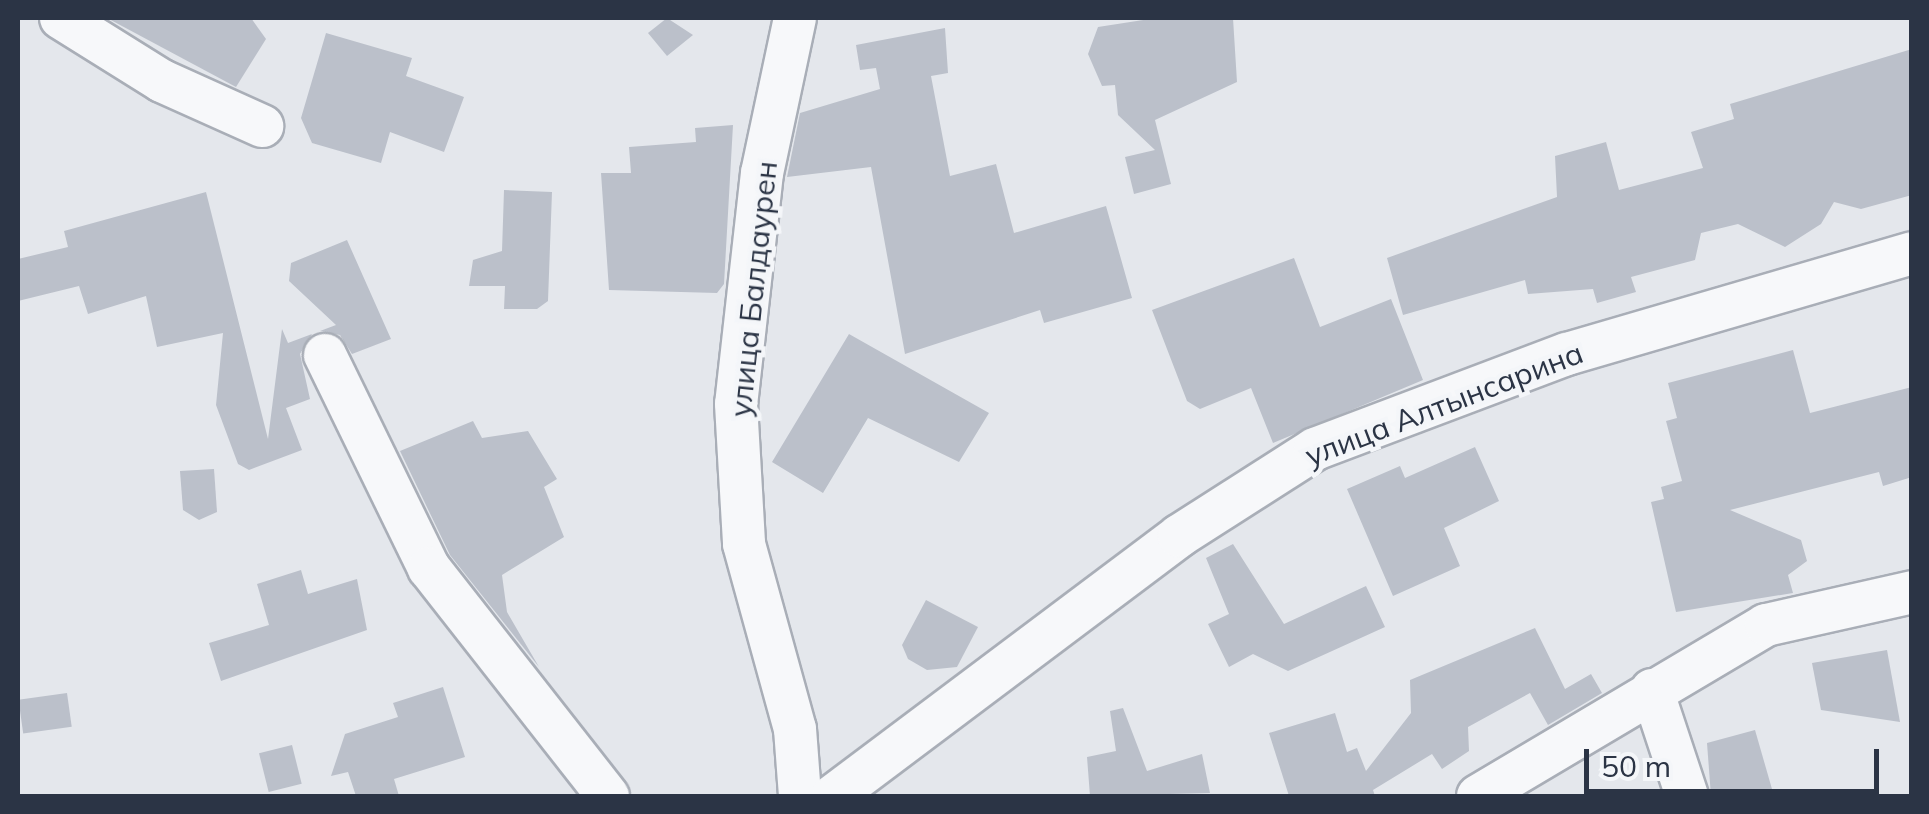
<!DOCTYPE html>
<html>
<head>
<meta charset="utf-8">
<style>
	body { margin:0 }
	#map { position:relative; width:1929px; height:814px; overflow:hidden; background:#e4e7ec; font-family:Mulish,sans-serif }
	div>[style] { position:absolute }
	.building>* { inset:0; background:#bbc0ca; transform-origin:0 0 }
	.roads { filter:drop-shadow(2px 0 #a9aeb7) drop-shadow(-2px 0 #a9aeb7) drop-shadow(0 2px #a9aeb7) drop-shadow(0 -2px #a9aeb7) }
	.street>* { height:42px; margin:-21px; padding:0 21px; transform-origin:21px; border-radius:21px; background:#f7f8fa }
	span { translate:-50% -50%; white-space:nowrap; text-align:center; line-height:1.15; -webkit-text-stroke:9px #f4f6f9; paint-order:stroke }
	.street-label { font-size:30px; color:#2b3445 }
	.frame { position:absolute; inset:0; border:20px solid #2b3445; pointer-events:none }
	.scale { position:absolute; left:1584px; top:749px; width:295px; height:45px; box-sizing:border-box; border:5px solid #2b3445; border-top:0; padding-left:12px; font-size:30px; line-height:35px; white-space:nowrap; color:#2b3445; -webkit-text-stroke:8px #f4f6f9; paint-order:stroke }
</style>
</head>
<body>
<div id="map">
	<div class="building">
		<div style="clip-path:polygon(107px 18px,251px 18px,266px 39px,236px 87px)"></div>
		<div style="clip-path:polygon(667px 18px,693px 35px,667px 56px,648px 33px)"></div>
		<div style="clip-path:polygon(1156px 18px,1233px 18px,1237px 82px,1155px 120px,1171px 184px,1134px 194px,1125px 157px,1155px 150px,1118px 115px,1115px 85px,1102px 86px,1088px 54px,1098px 27px)"></div>
		<div style="clip-path:polygon(945px 28px,948px 73px,931px 76px,950px 176px,996px 164px,1014px 233px,1106px 206px,1132px 298px,1044px 323px,1040px 310px,905px 354px,871px 167px,787px 177px,800px 113px,880px 89px,876px 68px,860px 70px,856px 45px)"></div>
		<div style="clip-path:polygon(326px 33px,412px 58px,406px 76px,464px 97px,444px 152px,390px 132px,381px 163px,312px 143px,301px 118px)"></div>
		<div style="clip-path:polygon(1912px 49px,1912px 195px,1861px 209px,1834px 202px,1821px 224px,1785px 247px,1738px 224px,1701px 233px,1695px 260px,1631px 277px,1636px 292px,1597px 303px,1593px 289px,1528px 294px,1525px 280px,1403px 315px,1387px 258px,1557px 197px,1555px 156px,1606px 142px,1619px 190px,1703px 168px,1691px 132px,1734px 119px,1730px 104px)"></div>
		<div style="clip-path:polygon(733px 125px,724px 284px,717px 293px,609px 290px,601px 173px,631px 173px,629px 147px,696px 142px,695px 128px)"></div>
		<div style="clip-path:polygon(504px 190px,552px 192px,548px 301px,537px 309px,504px 309px,505px 286px,469px 286px,473px 260px,502px 251px)"></div>
		<div style="clip-path:polygon(206px 192px,268px 439px,282px 329px,288px 343px,312px 334px,300px 354px,310px 399px,286px 408px,302px 450px,249px 470px,238px 464px,216px 405px,223px 333px,157px 347px,146px 296px,88px 314px,79px 286px,18px 301px,18px 259px,68px 247px,64px 231px)"></div>
		<div style="clip-path:polygon(347px 240px,391px 339px,352px 354px,340px 335px,320px 331px,336px 325px,289px 281px,291px 263px)"></div>
		<div style="clip-path:polygon(1294px 258px,1320px 327px,1391px 299px,1423px 380px,1273px 443px,1251px 388px,1200px 409px,1187px 401px,1152px 310px)"></div>
		<div style="clip-path:polygon(849px 334px,989px 413px,959px 462px,868px 418px,823px 493px,772px 462px)"></div>
		<div style="clip-path:polygon(1793px 350px,1810px 413px,1912px 387px,1912px 477px,1883px 486px,1879px 472px,1730px 510px,1801px 540px,1807px 561px,1788px 575px,1793px 593px,1676px 612px,1651px 502px,1664px 499px,1661px 487px,1682px 481px,1666px 421px,1677px 418px,1668px 383px)"></div>
		<div style="clip-path:polygon(473px 421px,482px 438px,528px 431px,557px 479px,544px 487px,564px 537px,502px 575px,507px 612px,539px 667px,450px 555px,400px 451px)"></div>
		<div style="clip-path:polygon(1475px 447px,1499px 501px,1444px 528px,1460px 566px,1393px 596px,1347px 489px,1400px 466px,1405px 478px)"></div>
		<div style="clip-path:polygon(214px 469px,217px 512px,199px 520px,183px 510px,180px 471px)"></div>
		<div style="clip-path:polygon(1233px 544px,1284px 624px,1366px 586px,1385px 627px,1288px 671px,1253px 654px,1229px 667px,1208px 624px,1229px 614px,1206px 558px)"></div>
		<div style="clip-path:polygon(301px 570px,308px 594px,357px 579px,367px 630px,221px 681px,209px 643px,269px 625px,257px 584px)"></div>
		<div style="clip-path:polygon(926px 600px,978px 627px,957px 667px,927px 670px,908px 659px,902px 645px)"></div>
		<div style="clip-path:polygon(1535px 628px,1565px 689px,1591px 674px,1602px 693px,1548px 725px,1530px 693px,1468px 727px,1469px 751px,1442px 769px,1432px 754px,1373px 790px,1375px 796px,1289px 796px,1269px 733px,1335px 713px,1347px 752px,1357px 748px,1366px 771px,1411px 713px,1410px 680px)"></div>
		<div style="clip-path:polygon(1887px 650px,1900px 722px,1821px 710px,1812px 663px)"></div>
		<div style="clip-path:polygon(443px 687px,465px 757px,394px 779px,399px 796px,356px 796px,348px 772px,331px 776px,345px 734px,398px 717px,393px 703px)"></div>
		<div style="left:67px;top:693px;width:34px;height:49px;rotate:82deg"></div>
		<div style="clip-path:polygon(1123px 708px,1147px 771px,1202px 754px,1210px 793px,1090px 796px,1087px 757px,1116px 751px,1110px 711px)"></div>
		<div style="clip-path:polygon(1755px 730px,1774px 796px,1711px 796px,1707px 743px)"></div>
		<div style="left:292px;top:745px;width:40px;height:34px;rotate:76deg"></div>
	</div>
	<div class="roads">
		<div class="street">
			<div style="left:61px;top:18px;width:119px;rotate:32deg"></div>
			<div style="left:162px;top:81px;width:110px;rotate:24.2deg"></div>
			<div style="left:795px;top:18px;width:158px;rotate:102deg"></div>
			<div style="left:762px;top:173px;width:232px;rotate:96.4deg"></div>
			<div style="left:736px;top:404px;width:140px;rotate:86.7deg"></div>
			<div style="left:744px;top:544px;width:192px;rotate:74.6deg"></div>
			<div style="left:795px;top:729px;width:67px;rotate:85.7deg"></div>
			<div style="left:325px;top:355px;width:237px;rotate:64deg"></div>
			<div style="left:429px;top:568px;width:290px;rotate:51.9deg"></div>
			<div style="left:1652px;top:690px;width:112px;rotate:71.7deg"></div>
			<div style="left:833px;top:796px;width:433px;rotate:-36.9deg"></div>
			<div style="left:1179px;top:536px;width:161px;rotate:-32.6deg"></div>
			<div style="left:1315px;top:449px;width:269px;rotate:-20.7deg"></div>
			<div style="left:1567px;top:354px;width:359px;rotate:-16.3deg"></div>
			<div style="left:1478px;top:796px;width:335px;rotate:-30.7deg"></div>
			<div style="left:1766px;top:625px;width:150px;rotate:-12.7deg"></div>
		</div>
	</div>
	<div class="street-label">
		<span style="left:753px;top:289px;rotate:-84deg">улица Балдаурен</span>
		<span style="left:1444px;top:404px;rotate:-21deg">улица Алтынсарина</span>
	</div>
	<div class="frame"></div>
	<div class="scale">50 m</div>
</div>
</body>
</html>
